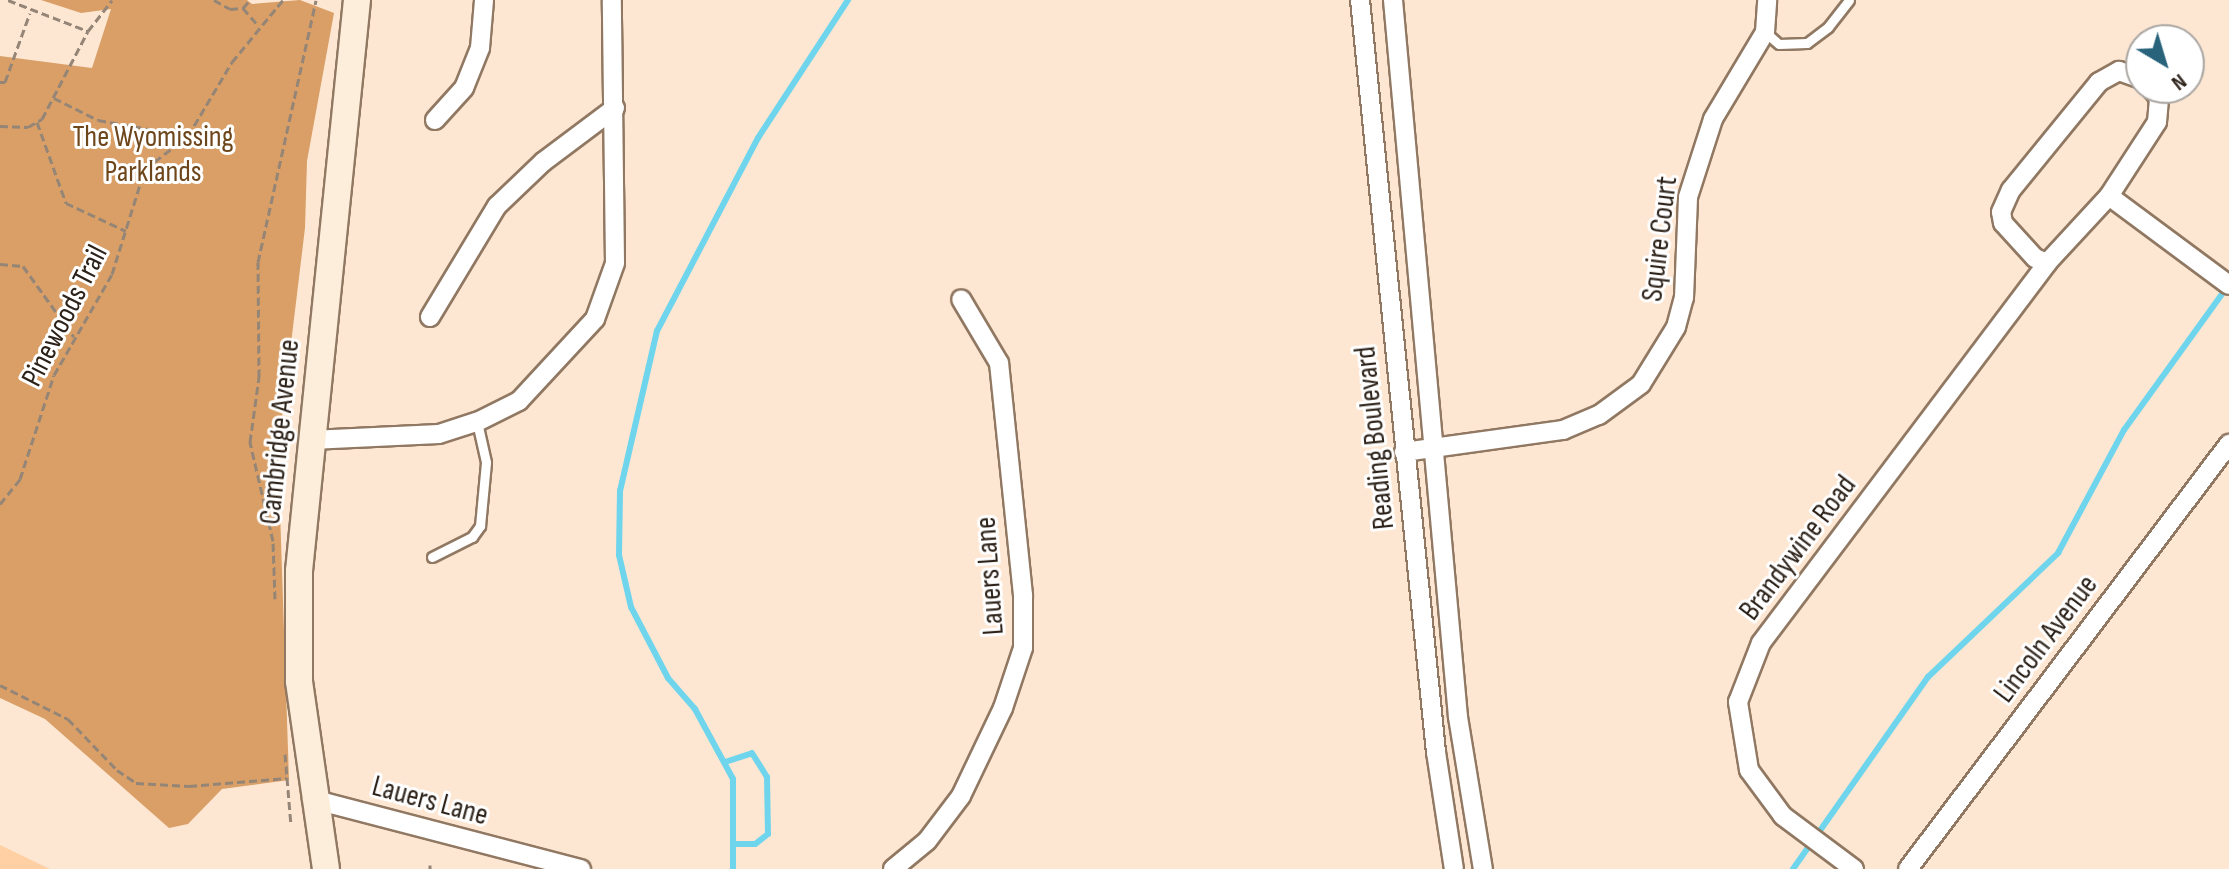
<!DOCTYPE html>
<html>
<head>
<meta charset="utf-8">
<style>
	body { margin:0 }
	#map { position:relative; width:2229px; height:869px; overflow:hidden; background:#fde7d3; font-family:"Sofia Sans Condensed",sans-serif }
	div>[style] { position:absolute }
	.green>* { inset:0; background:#ffd0a3 }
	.forest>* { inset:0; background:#d99f66 }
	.stream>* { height:6px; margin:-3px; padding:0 3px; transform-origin:3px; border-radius:3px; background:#6ed5ed }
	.path>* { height:3px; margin-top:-1.5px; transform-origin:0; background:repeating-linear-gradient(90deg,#958576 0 8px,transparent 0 12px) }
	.roads { filter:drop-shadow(2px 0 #907862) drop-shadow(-2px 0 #907862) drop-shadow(0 2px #907862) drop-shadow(0 -2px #907862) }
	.lane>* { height:9px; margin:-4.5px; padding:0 4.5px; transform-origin:4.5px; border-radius:4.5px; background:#fff }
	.street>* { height:18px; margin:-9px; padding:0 9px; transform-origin:9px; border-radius:9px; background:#fff }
	.secondary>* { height:26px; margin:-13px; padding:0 13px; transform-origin:13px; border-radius:13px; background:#fceedb }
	span { translate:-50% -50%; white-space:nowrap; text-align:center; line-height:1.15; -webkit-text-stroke:6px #fff; paint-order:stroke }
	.park-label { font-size:30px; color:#6e461b }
	.street-label { font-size:30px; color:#2c2219 }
	.north { position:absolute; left:2125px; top:24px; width:80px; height:80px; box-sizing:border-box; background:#fff; border:2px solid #aba7a3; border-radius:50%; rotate:142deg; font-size:22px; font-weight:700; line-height:32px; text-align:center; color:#2c2219 }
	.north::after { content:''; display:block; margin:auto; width:28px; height:36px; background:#28637b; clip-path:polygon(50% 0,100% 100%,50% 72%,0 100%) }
</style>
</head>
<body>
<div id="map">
	<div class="green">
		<div style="clip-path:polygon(0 845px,50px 869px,0 869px)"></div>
	</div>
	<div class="forest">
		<div style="clip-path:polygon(41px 0,247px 0,252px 4px,300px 0,334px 13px,307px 161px,305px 228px,278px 451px,289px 780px,222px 789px,188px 824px,169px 828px,45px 719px,0 698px,0 56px,92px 68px,111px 9px,81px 13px)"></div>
	</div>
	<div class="stream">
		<div style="left:725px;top:762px;width:28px;rotate:-18deg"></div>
		<div style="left:752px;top:753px;width:28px;rotate:58deg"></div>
		<div style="left:767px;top:777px;width:57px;rotate:89deg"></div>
		<div style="left:768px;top:834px;width:16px;rotate:142deg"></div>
		<div style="left:755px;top:844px;width:19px;rotate:180deg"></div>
		<div style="left:733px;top:869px;width:90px;rotate:-90deg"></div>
		<div style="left:733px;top:779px;width:80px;rotate:-118.5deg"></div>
		<div style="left:695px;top:709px;width:41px;rotate:-131.1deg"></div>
		<div style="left:668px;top:678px;width:80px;rotate:-117.5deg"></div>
		<div style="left:631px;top:607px;width:53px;rotate:-103deg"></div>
		<div style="left:619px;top:555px;width:64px;rotate:-89.1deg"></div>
		<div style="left:620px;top:491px;width:164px;rotate:-77deg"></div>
		<div style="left:657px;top:331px;width:218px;rotate:-62.4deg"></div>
		<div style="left:758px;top:138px;width:165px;rotate:-56.9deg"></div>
		<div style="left:1793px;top:869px;width:235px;rotate:-54.9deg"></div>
		<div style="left:1928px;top:677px;width:180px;rotate:-43.6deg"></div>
		<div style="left:2058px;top:553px;width:140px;rotate:-61.8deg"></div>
		<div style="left:2124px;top:430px;width:176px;rotate:-54.2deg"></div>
	</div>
	<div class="path">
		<div style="left:8px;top:0;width:86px;rotate:21.2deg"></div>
		<div style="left:88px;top:31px;width:39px;rotate:-52deg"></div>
		<div style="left:214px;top:0;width:18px;rotate:29deg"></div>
		<div style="left:230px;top:9px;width:13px;rotate:-4deg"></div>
		<div style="left:243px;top:8px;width:11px;rotate:-49deg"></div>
		<div style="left:243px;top:8px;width:23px;rotate:49deg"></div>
		<div style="left:0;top:82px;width:5px"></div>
		<div style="left:5px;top:82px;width:73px;rotate:-70.1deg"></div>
		<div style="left:54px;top:98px;width:49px;rotate:26.6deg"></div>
		<div style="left:98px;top:120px;width:91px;rotate:10.1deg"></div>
		<div style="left:37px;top:122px;width:86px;rotate:70.3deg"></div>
		<div style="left:66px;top:203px;width:66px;rotate:25deg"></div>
		<div style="left:0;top:126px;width:28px;rotate:2deg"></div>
		<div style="left:28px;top:127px;width:16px;rotate:-30deg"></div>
		<div style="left:42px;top:119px;width:99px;rotate:-62.4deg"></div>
		<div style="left:0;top:264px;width:23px;rotate:5deg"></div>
		<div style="left:23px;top:266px;width:87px;rotate:54.3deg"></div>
		<div style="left:0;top:504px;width:32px;rotate:-51deg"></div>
		<div style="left:20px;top:479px;width:109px;rotate:-71.9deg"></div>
		<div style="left:54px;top:375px;width:116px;rotate:-60.1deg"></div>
		<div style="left:112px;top:274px;width:110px;rotate:-72.6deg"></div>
		<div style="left:145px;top:169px;width:54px;rotate:-37.5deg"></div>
		<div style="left:188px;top:136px;width:86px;rotate:-59.3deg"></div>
		<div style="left:232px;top:62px;width:80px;rotate:-50.6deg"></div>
		<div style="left:275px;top:599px;width:58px;rotate:-92deg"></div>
		<div style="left:273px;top:541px;width:102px;rotate:-103.1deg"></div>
		<div style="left:250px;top:442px;width:66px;rotate:-82.1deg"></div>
		<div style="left:259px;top:377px;width:115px;rotate:-90.5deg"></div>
		<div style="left:258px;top:262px;width:268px;rotate:-77.5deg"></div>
		<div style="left:0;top:685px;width:76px;rotate:26.6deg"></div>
		<div style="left:68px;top:719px;width:71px;rotate:46.1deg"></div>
		<div style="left:117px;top:770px;width:23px;rotate:34deg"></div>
		<div style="left:136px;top:783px;width:53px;rotate:3.2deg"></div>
		<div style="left:189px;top:786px;width:98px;rotate:-4.7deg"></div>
		<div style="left:285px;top:754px;width:71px;rotate:85.2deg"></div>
		<div style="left:430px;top:865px;width:4px;rotate:90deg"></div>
	</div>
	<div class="roads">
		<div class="lane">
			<div style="left:1765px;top:32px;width:18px;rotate:41deg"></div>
			<div style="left:1779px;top:44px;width:28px;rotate:-2deg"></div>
			<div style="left:1807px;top:43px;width:26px;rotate:-37deg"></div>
			<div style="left:1828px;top:27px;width:34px;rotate:-52deg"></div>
			<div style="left:432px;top:557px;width:45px;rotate:-26.6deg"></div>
			<div style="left:472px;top:537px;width:14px;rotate:-54deg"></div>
			<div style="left:480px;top:526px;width:64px;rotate:-84.6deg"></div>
			<div style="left:486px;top:462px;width:41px;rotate:-102.7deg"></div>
		</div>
		<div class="street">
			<div style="left:1360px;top:0;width:756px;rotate:84.23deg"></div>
			<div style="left:1436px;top:752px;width:118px;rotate:81.3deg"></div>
			<div style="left:1393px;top:0;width:720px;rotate:84.82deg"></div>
			<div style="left:1458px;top:717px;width:154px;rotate:80.7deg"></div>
			<div style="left:435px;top:120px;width:43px;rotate:-47.8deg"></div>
			<div style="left:464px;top:88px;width:43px;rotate:-68.2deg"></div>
			<div style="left:480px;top:48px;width:48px;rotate:-85.2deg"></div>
			<div style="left:2109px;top:196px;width:88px;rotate:-57deg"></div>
			<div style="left:2157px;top:122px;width:24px;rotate:-85deg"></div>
			<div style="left:2159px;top:98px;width:13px;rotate:-129deg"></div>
			<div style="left:2047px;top:263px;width:13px;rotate:-157deg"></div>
			<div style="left:2035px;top:258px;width:47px;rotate:-132.4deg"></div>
			<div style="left:2003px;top:223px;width:11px;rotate:-100deg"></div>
			<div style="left:2001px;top:212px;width:24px;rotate:-66deg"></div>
			<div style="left:2011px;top:190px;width:139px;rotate:-50.8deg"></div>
			<div style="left:2099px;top:82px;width:23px;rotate:-29deg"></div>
			<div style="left:2119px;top:71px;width:23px;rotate:20deg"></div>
			<div style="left:430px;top:317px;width:130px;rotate:-58.9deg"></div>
			<div style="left:497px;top:206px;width:64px;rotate:-43.7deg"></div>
			<div style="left:543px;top:162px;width:90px;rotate:-36.9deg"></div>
			<div style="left:311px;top:440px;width:128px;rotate:-2.7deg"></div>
			<div style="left:439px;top:434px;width:40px;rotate:-18deg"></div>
			<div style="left:477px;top:422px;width:47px;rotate:-26.6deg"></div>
			<div style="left:519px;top:401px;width:112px;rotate:-47.2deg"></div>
			<div style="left:595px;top:319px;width:59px;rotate:-70.3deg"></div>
			<div style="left:615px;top:263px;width:263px;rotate:-90.7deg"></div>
			<div style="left:1404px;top:452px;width:161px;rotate:-7.9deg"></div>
			<div style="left:1563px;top:430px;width:39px;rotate:-23deg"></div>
			<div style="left:1599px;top:415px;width:52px;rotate:-36.4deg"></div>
			<div style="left:1641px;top:384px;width:67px;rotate:-58.4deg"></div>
			<div style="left:1676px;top:327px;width:30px;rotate:-75deg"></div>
			<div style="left:1684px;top:298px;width:101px;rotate:-87.7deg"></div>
			<div style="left:1688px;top:197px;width:82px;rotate:-72.2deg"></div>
			<div style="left:1713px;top:119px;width:101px;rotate:-59.1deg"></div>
			<div style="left:1765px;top:32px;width:32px;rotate:-86deg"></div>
			<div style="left:312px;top:799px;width:278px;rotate:14.6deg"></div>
			<div style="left:893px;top:869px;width:44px;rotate:-39.5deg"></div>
			<div style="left:927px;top:841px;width:56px;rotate:-52.9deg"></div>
			<div style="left:961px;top:796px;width:98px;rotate:-64.5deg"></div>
			<div style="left:1003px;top:708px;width:63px;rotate:-71.6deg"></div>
			<div style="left:1023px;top:648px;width:53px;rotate:-90deg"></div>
			<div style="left:1023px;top:595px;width:233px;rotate:-95.9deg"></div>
			<div style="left:999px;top:363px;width:74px;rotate:-120.7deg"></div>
			<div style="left:1854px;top:869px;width:89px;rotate:-143.3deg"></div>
			<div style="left:1783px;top:816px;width:57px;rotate:-126.5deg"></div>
			<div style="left:1749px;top:770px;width:69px;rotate:-99.2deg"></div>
			<div style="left:1738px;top:702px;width:63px;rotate:-68.7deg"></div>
			<div style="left:1761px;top:643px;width:476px;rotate:-53deg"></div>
			<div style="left:2047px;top:263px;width:91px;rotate:-47.2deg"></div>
			<div style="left:2109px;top:196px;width:149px;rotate:36.6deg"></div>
			<div style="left:1908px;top:869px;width:533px;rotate:-52.94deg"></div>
		</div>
		<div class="secondary">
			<div style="left:326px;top:869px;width:190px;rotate:-98.2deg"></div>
			<div style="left:299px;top:681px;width:110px;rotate:-90deg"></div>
			<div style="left:299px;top:571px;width:574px;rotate:-84.2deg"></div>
		</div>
	</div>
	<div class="park-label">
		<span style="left:153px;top:154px">The Wyomissing<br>Parklands</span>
	</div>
	<div class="street-label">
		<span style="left:1660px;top:239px;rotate:-83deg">Squire Court</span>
		<span style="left:65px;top:316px;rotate:-63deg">Pinewoods Trail</span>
		<span style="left:280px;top:432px;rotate:-84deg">Cambridge Avenue</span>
		<span style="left:1375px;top:438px;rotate:-96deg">Reading Boulevard</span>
		<span style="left:1798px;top:548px;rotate:-53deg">Brandywine Road</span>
		<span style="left:990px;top:576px;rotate:-94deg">Lauers Lane</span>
		<span style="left:2046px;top:639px;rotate:-53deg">Lincoln Avenue</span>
		<span style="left:430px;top:801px;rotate:15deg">Lauers Lane</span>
	</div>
	<div class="north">N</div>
</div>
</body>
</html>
